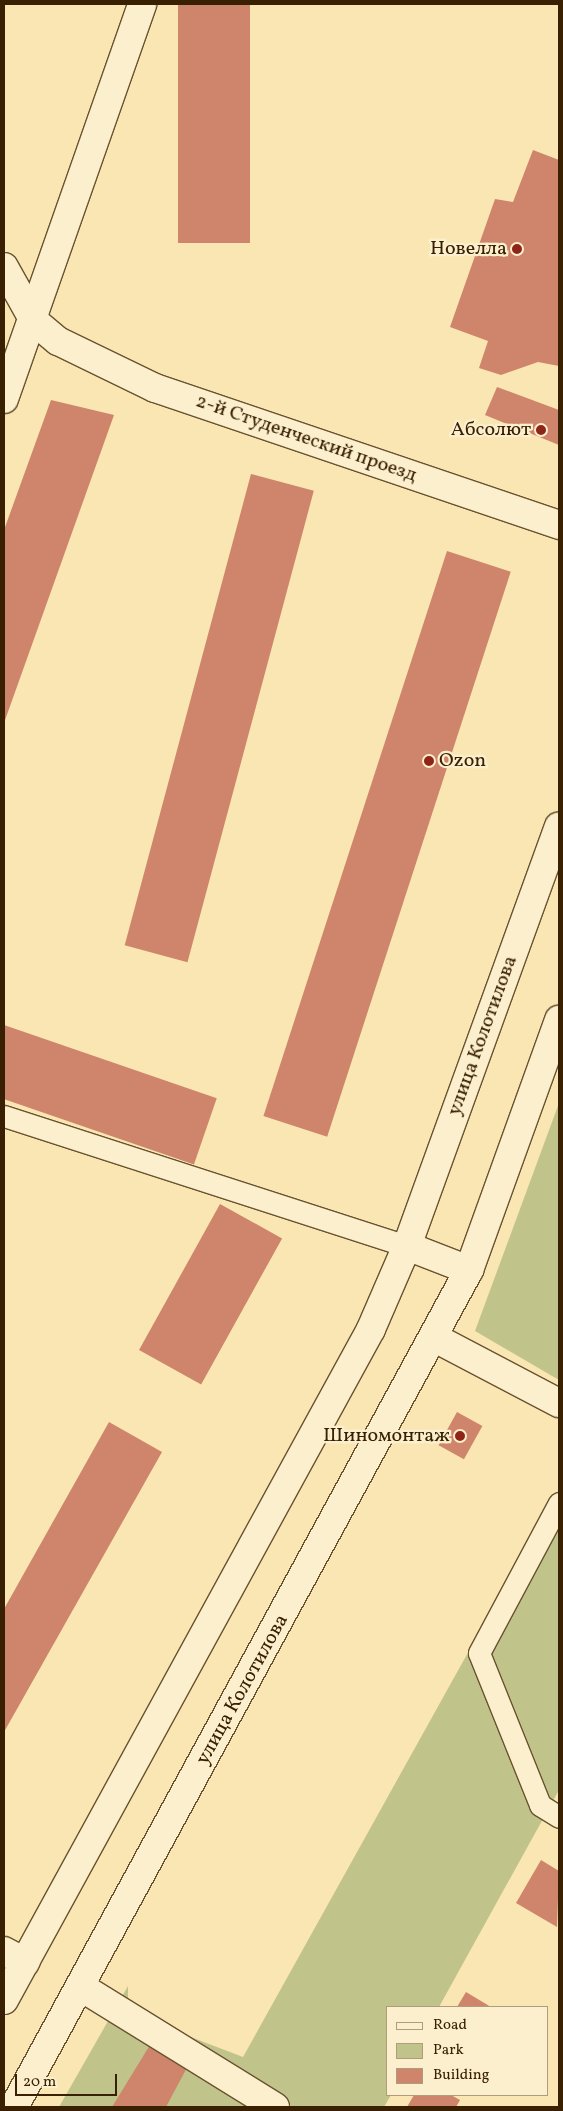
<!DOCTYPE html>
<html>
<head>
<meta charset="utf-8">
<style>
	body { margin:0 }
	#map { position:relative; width:563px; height:2111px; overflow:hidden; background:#fae6b3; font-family:Vollkorn,serif }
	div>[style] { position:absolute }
	.green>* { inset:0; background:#c1c48a }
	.building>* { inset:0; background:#ce856b; transform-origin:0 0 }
	.roads { filter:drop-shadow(1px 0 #69522f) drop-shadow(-1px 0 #69522f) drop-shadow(0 1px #69522f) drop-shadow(0 -1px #69522f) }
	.lane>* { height:21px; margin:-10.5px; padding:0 10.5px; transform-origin:10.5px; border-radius:10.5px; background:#fcefce }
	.street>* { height:28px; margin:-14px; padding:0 14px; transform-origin:14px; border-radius:14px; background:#fcefce }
	.secondary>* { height:28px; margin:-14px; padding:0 14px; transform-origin:14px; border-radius:14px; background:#fcefce }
	.dots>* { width:14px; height:14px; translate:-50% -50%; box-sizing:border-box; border:2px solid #fcefce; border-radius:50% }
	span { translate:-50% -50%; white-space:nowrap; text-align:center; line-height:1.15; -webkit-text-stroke:4.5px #fcefce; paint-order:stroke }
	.poi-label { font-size:20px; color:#392003 }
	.right { translate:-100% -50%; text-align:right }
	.left { translate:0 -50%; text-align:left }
	.street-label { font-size:20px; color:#392003 }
	.frame { position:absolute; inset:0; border:5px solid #392003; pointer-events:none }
	.legend { position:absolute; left:386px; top:2006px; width:162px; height:90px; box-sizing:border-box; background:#fcefce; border:1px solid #ae9c7d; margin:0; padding:6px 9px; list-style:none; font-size:15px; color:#392003 }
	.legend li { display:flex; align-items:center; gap:10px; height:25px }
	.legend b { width:25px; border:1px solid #ae9c7d }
	.scale { position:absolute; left:15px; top:2074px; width:102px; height:22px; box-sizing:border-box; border:2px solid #392003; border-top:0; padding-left:6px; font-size:15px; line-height:18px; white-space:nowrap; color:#392003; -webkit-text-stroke:4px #fcefce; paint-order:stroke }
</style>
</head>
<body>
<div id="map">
	<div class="green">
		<div style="clip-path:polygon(559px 1103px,559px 1380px,475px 1331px)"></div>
		<div style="clip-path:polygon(559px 1489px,559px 1790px,439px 2007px,387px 2007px,387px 2095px,391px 2095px,384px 2107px,59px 2107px,128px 1986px,128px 2013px,243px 2057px)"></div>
	</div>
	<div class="building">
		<div style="left:178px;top:4px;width:72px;height:239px"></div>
		<div style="clip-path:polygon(533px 150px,559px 160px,559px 366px,538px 362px,501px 375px,479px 368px,488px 341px,450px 327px,495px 199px,513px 202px)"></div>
		<div style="clip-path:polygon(497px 387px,559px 410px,559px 445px,485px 415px)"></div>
		<div style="clip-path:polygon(51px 400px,114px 415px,4px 723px,4px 530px)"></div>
		<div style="left:251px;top:474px;width:65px;height:488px;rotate:15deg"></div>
		<div style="left:447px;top:551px;width:67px;height:594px;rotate:18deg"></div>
		<div style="left:4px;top:1025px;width:225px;height:70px;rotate:19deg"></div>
		<div style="left:220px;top:1204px;width:71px;height:167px;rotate:29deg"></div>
		<div style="left:457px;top:1412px;width:29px;height:38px;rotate:29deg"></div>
		<div style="clip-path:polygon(109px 1422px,162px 1452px,4px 1732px,4px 1609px)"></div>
		<div style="clip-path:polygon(541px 1860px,559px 1871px,557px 1927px,516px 1903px)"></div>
		<div style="clip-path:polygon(466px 1992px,491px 2007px,457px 2007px)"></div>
		<div style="clip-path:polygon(153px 2040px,190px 2062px,166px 2107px,112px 2107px)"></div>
		<div style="clip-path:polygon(414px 2095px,451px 2095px,460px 2100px,456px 2107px,407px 2107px)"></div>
	</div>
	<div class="roads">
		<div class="lane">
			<div style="left:4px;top:1116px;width:423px;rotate:17.9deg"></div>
			<div style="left:559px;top:1503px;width:170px;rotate:118.1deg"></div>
			<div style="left:479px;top:1653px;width:164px;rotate:68.1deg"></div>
			<div style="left:540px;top:1805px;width:22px;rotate:32deg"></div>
		</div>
		<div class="street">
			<div style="left:4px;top:267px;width:62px;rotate:60.9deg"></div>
			<div style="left:34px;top:321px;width:31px;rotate:40deg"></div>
			<div style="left:58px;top:341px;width:108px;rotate:25.9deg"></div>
			<div style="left:155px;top:388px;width:427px;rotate:18.7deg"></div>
			<div style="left:4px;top:399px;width:418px;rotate:-70.7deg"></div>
			<div style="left:407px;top:1246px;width:66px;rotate:21.2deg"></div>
			<div style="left:435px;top:1338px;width:140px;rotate:27.7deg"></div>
			<div style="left:4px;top:1951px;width:24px;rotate:28deg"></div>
			<div style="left:81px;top:1987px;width:228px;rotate:31.7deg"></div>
		</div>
		<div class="secondary">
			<div style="left:4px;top:2000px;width:765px;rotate:-61.32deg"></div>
			<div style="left:371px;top:1329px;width:90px;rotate:-66.6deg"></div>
			<div style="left:407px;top:1246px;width:446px;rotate:-70.1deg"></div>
			<div style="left:14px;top:2107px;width:953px;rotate:-61.47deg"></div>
			<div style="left:469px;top:1270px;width:266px;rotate:-70.2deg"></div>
		</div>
	</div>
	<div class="dots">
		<div style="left:517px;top:249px;background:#8f2418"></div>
		<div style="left:541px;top:430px;background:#8f2418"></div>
		<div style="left:429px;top:761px;background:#8f2418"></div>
		<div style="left:460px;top:1436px;background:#8f2418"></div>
	</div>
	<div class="poi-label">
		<span class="right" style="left:507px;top:249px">Новелла</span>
		<span class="right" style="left:531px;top:430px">Абсолют</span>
		<span class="left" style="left:439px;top:761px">Ozon</span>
		<span class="right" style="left:450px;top:1436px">Шиномонтаж</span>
	</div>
	<div class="street-label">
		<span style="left:306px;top:439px;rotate:19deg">2-й Студенческий проезд</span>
		<span style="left:483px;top:1036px;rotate:-70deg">улица Колотилова</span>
		<span style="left:243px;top:1690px;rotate:-61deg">улица Колотилова</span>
	</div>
	<div class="frame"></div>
	<ul class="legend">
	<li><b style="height:6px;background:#fcefce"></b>Road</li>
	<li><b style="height:14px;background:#c1c48a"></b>Park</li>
	<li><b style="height:14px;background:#ce856b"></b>Building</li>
	</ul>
	<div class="scale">20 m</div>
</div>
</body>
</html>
